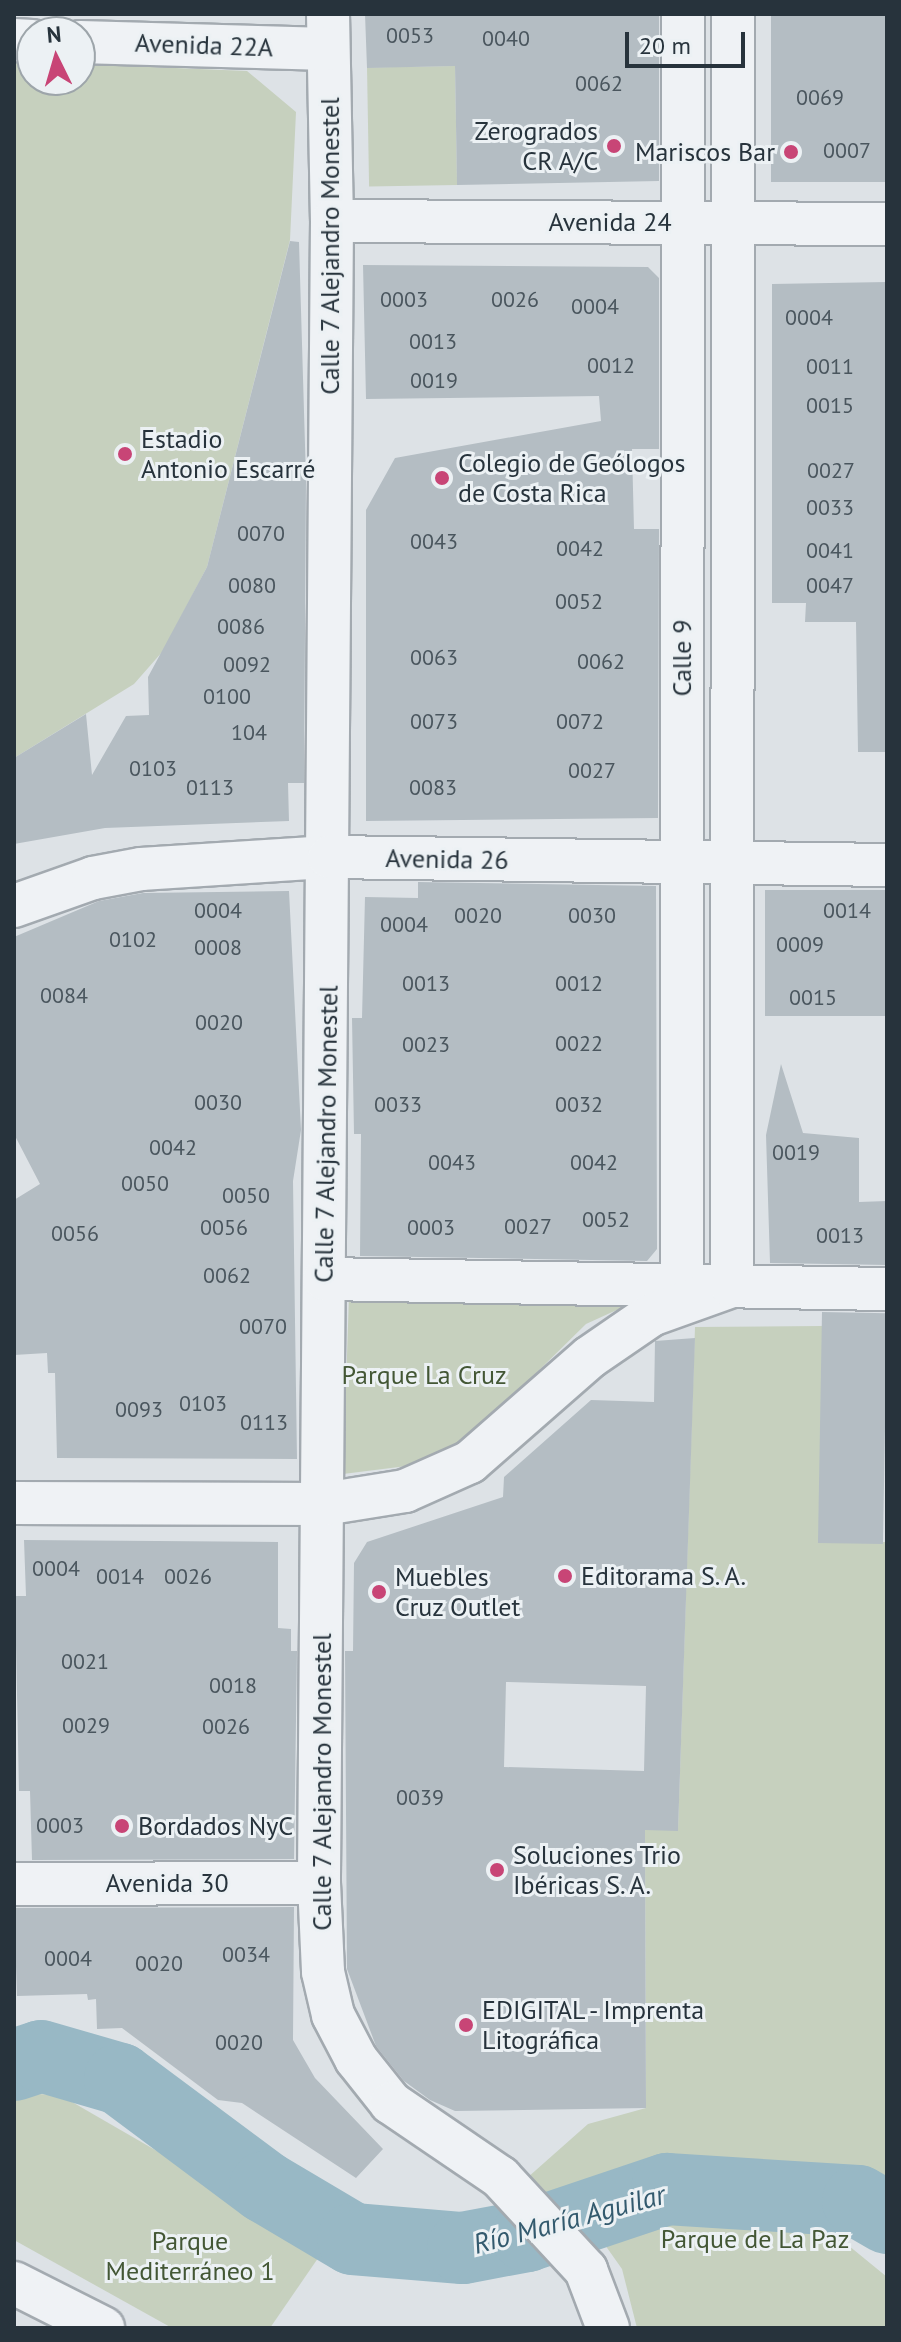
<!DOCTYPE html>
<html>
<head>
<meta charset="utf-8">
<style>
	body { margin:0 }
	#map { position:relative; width:901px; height:2342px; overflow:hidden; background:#dde2e6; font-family:"PT Sans",sans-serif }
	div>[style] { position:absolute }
	.green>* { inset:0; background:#c6d0be; transform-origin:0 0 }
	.river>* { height:72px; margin:-36px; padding:0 36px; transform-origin:36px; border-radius:36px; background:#98b8c5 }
	.building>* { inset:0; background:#b4bdc3; transform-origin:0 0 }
	.roads { filter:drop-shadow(2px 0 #a3aab0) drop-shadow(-2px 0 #a3aab0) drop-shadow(0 2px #a3aab0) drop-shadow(0 -2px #a3aab0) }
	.minor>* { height:42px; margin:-21px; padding:0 21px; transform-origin:21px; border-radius:21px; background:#eff2f5 }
	.dots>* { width:22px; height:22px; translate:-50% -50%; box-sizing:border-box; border:4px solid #ecf1f4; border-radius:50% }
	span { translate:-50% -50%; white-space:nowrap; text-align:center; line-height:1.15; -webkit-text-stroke:6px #ecf1f4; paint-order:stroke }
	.number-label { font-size:22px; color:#4a565e }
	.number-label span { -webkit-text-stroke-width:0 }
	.street-label { font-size:26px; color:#27333c }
	.poi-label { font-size:26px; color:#27333c }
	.right { translate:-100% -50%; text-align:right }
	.left { translate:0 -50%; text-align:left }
	.park-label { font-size:26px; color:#435735 }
	.water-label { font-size:28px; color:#335a6e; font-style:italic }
	.frame { position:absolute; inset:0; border:16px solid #27333c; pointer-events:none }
	.north { position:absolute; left:16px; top:16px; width:80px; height:80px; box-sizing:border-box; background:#ecf1f4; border:2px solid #9da5aa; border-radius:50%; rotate:355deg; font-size:22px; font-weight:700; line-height:32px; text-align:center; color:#27333c }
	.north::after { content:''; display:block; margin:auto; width:28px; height:36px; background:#c84576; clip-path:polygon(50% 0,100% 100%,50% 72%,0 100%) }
	.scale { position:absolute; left:625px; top:32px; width:120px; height:36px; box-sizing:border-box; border:4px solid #27333c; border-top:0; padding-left:10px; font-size:24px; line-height:28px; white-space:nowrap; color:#27333c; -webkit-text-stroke:6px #ecf1f4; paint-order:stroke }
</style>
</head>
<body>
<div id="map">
	<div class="green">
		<div style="clip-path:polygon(14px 61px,32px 62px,32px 80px,80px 80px,80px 64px,247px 71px,296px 112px,290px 240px,207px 567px,163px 651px,134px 684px,14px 758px)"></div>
		<div style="left:455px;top:66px;width:119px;height:88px;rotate:89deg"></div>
		<div style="clip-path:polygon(349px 1296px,643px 1298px,586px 1324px,468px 1440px,423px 1464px,343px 1474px)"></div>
		<div style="clip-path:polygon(822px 1326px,828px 1543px,887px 1542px,887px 2192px,842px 2179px,843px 2241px,887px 2277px,887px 2328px,637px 2328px,622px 2269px,598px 2235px,673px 2209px,673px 2172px,611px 2184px,562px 2208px,527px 2178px,588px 2124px,646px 2108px,645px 1829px,678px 1830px,695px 1327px)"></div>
		<div style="clip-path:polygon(14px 2093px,60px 2095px,325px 2248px,270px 2328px,172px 2328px,14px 2240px)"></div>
	</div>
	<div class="river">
		<div style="left:14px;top:2065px;width:28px;rotate:-18deg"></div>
		<div style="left:41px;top:2056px;width:82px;rotate:16.2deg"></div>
		<div style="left:120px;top:2079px;width:181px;rotate:36.7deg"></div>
		<div style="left:265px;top:2187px;width:102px;rotate:30.6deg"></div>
		<div style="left:353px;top:2239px;width:110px;rotate:4.7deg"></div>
		<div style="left:463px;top:2248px;width:65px;rotate:-10.6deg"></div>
		<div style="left:527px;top:2236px;width:148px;rotate:-18.6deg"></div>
		<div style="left:667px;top:2189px;width:191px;rotate:3.6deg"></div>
		<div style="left:858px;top:2201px;width:34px;rotate:30deg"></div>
	</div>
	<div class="building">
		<div style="clip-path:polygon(365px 14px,659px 14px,659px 181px,457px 185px,455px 66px,367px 68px)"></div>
		<div style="left:771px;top:14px;width:116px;height:168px"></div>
		<div style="clip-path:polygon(290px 241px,299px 242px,306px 479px,304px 783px,288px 783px,289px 821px,105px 828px,14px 844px,14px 758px,86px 714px,92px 775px,126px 716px,149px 715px,148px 677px,207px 567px)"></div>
		<div style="clip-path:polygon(363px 265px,648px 267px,659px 278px,659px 449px,632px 449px,634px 529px,659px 529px,658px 818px,366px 821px,366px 510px,395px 458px,601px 421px,599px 396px,366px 399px)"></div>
		<div style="clip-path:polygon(887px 282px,887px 752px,858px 752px,856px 622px,805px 622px,806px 603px,772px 603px,772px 284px)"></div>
		<div style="clip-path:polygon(418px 882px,656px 886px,657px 1249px,647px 1261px,360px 1256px,361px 1134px,354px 1134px,352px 1018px,362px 1018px,365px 897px,418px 898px)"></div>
		<div style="left:765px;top:890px;width:122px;height:126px"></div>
		<div style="clip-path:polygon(289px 891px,301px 1130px,293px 1181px,297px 1459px,57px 1458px,55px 1373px,48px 1373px,47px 1353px,14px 1355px,14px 1200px,40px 1184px,14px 1134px,14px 937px,99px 901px,143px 893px)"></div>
		<div style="clip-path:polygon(781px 1064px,803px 1133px,859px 1138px,859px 1202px,887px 1201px,887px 1265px,770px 1263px,766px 1135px)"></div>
		<div style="left:822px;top:1312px;width:65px;height:231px;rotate:1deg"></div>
		<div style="clip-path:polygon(evenodd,695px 1338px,678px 1831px,645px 1830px,646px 2108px,455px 2111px,430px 2100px,404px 2081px,376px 2046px,347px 1969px,345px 1651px,353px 1651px,354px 1563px,367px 1542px,503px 1497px,504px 1477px,591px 1400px,654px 1402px,655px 1341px,695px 1338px,506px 1682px,646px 1686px,644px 1771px,504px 1767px,506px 1682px)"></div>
		<div style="clip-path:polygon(24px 1540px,278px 1542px,278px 1628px,291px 1629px,291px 1651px,297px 1651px,294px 1859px,32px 1860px,30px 1791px,19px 1791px,15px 1596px,26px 1596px)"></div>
		<div style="clip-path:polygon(294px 1907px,293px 2040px,315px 2078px,383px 2149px,356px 2178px,242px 2103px,218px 2100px,122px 2028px,97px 2029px,96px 1999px,88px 2000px,87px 1994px,17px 1996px,14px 1908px)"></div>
	</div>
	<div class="roads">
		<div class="minor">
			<div style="left:328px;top:14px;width:207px;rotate:88.9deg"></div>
			<div style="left:332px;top:221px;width:1662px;rotate:90.45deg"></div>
			<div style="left:319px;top:1883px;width:89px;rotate:87.4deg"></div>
			<div style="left:323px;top:1972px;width:44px;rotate:76.9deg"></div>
			<div style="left:333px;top:2015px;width:50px;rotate:62.4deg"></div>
			<div style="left:356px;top:2059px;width:56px;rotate:51.5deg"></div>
			<div style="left:391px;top:2103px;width:132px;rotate:34.2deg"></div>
			<div style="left:500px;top:2177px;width:127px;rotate:47.2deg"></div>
			<div style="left:586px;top:2270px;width:62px;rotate:69.2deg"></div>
			<div style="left:14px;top:40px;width:18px;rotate:3deg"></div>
			<div style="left:80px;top:42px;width:248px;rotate:1.6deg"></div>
			<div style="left:332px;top:221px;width:555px;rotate:0.31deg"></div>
			<div style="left:14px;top:906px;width:84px;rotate:-19.5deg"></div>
			<div style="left:93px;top:878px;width:49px;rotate:-10.6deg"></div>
			<div style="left:141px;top:869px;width:188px;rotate:-3.7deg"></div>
			<div style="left:329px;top:857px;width:558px;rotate:0.82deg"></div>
			<div style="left:324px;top:1279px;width:563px;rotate:1.02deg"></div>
			<div style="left:682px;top:1302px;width:1288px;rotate:-89.96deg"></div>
			<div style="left:14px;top:1503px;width:310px;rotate:0.2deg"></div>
			<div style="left:324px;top:1504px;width:82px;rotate:-9.1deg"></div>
			<div style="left:405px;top:1491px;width:71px;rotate:-24deg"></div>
			<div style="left:470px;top:1462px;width:159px;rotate:-41.2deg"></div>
			<div style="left:590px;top:1357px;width:74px;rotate:-34.5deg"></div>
			<div style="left:651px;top:1315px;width:86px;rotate:-19.7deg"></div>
			<div style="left:732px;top:1286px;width:1272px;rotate:-89.95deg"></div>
			<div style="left:14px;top:1884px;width:305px;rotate:-0.2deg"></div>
			<div style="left:14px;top:2283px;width:100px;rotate:26.8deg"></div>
		</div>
	</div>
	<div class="dots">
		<div style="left:614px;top:146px;background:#c84576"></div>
		<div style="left:791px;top:152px;background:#c84576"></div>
		<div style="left:125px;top:454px;background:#c84576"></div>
		<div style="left:442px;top:478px;background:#c84576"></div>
		<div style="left:565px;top:1576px;background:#c84576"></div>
		<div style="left:379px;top:1592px;background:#c84576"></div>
		<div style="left:122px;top:1826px;background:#c84576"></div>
		<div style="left:497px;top:1870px;background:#c84576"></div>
		<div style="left:466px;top:2025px;background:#c84576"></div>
	</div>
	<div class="number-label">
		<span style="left:410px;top:36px">0053</span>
		<span style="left:506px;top:39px">0040</span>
		<span style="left:599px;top:84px">0062</span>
		<span style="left:820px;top:98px">0069</span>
		<span style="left:847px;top:151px">0007</span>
		<span style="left:404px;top:300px">0003</span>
		<span style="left:515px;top:300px">0026</span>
		<span style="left:595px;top:307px">0004</span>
		<span style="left:809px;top:318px">0004</span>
		<span style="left:433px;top:342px">0013</span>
		<span style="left:611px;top:366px">0012</span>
		<span style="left:830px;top:367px">0011</span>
		<span style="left:434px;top:381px">0019</span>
		<span style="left:830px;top:406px">0015</span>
		<span style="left:831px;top:471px">0027</span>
		<span style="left:830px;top:508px">0033</span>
		<span style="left:261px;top:534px">0070</span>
		<span style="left:434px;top:542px">0043</span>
		<span style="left:580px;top:549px">0042</span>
		<span style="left:830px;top:551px">0041</span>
		<span style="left:252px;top:586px">0080</span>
		<span style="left:830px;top:586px">0047</span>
		<span style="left:579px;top:602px">0052</span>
		<span style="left:241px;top:627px">0086</span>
		<span style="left:434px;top:658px">0063</span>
		<span style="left:601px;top:662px">0062</span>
		<span style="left:247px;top:665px">0092</span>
		<span style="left:227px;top:697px">0100</span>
		<span style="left:434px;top:722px">0073</span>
		<span style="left:580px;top:722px">0072</span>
		<span style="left:249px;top:733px">104</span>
		<span style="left:153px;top:769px">0103</span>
		<span style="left:592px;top:771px">0027</span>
		<span style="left:210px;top:788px">0113</span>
		<span style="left:433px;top:788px">0083</span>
		<span style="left:218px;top:911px">0004</span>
		<span style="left:847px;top:911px">0014</span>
		<span style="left:478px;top:916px">0020</span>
		<span style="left:592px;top:916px">0030</span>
		<span style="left:404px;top:925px">0004</span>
		<span style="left:133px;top:940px">0102</span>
		<span style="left:800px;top:945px">0009</span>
		<span style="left:218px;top:948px">0008</span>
		<span style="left:426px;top:984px">0013</span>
		<span style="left:579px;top:984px">0012</span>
		<span style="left:64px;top:996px">0084</span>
		<span style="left:813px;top:998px">0015</span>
		<span style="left:219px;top:1023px">0020</span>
		<span style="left:579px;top:1044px">0022</span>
		<span style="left:426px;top:1045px">0023</span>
		<span style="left:218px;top:1103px">0030</span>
		<span style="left:398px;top:1105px">0033</span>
		<span style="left:579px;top:1105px">0032</span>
		<span style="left:173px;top:1148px">0042</span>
		<span style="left:796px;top:1153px">0019</span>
		<span style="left:452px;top:1163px">0043</span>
		<span style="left:594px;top:1163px">0042</span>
		<span style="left:145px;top:1184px">0050</span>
		<span style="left:246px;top:1196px">0050</span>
		<span style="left:606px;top:1220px">0052</span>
		<span style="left:528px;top:1227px">0027</span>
		<span style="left:224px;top:1228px">0056</span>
		<span style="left:431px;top:1228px">0003</span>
		<span style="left:75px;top:1234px">0056</span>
		<span style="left:840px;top:1236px">0013</span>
		<span style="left:227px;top:1276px">0062</span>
		<span style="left:263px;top:1327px">0070</span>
		<span style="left:203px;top:1404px">0103</span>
		<span style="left:139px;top:1410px">0093</span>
		<span style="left:264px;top:1423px">0113</span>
		<span style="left:56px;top:1569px">0004</span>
		<span style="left:120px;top:1577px">0014</span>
		<span style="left:188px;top:1577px">0026</span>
		<span style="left:85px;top:1662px">0021</span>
		<span style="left:233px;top:1686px">0018</span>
		<span style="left:86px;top:1726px">0029</span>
		<span style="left:226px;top:1727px">0026</span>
		<span style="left:420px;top:1798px">0039</span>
		<span style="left:60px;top:1826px">0003</span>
		<span style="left:246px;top:1955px">0034</span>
		<span style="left:68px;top:1959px">0004</span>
		<span style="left:159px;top:1964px">0020</span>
		<span style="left:239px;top:2043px">0020</span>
	</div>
	<div class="street-label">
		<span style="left:204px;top:45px;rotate:2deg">Avenida 22A</span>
		<span style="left:610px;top:222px">Avenida 24</span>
		<span style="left:330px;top:246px;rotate:-90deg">Calle 7 Alejandro Monestel</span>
		<span style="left:682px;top:658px;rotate:-90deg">Calle 9</span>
		<span style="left:447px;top:859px;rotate:1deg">Avenida 26</span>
		<span style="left:326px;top:1134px;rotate:-89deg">Calle 7 Alejandro Monestel</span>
		<span style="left:322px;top:1782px;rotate:-90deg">Calle 7 Alejandro Monestel</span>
		<span style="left:167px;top:1883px">Avenida 30</span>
	</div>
	<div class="poi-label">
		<span class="right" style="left:598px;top:146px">Zerogrados<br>CR A/C</span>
		<span class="right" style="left:775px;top:152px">Mariscos Bar</span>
		<span class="left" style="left:141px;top:454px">Estadio<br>Antonio Escarré</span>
		<span class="left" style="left:458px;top:478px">Colegio de Geólogos<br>de Costa Rica</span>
		<span class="left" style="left:581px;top:1576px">Editorama S. A.</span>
		<span class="left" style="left:395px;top:1592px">Muebles<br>Cruz Outlet</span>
		<span class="left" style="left:138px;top:1826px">Bordados NyC</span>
		<span class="left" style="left:513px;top:1870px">Soluciones Trio<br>Ibéricas S. A.</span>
		<span class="left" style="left:482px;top:2025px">EDIGITAL - Imprenta<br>Litográfica</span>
	</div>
	<div class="park-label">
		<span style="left:424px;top:1375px">Parque La Cruz</span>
		<span style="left:755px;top:2239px">Parque de La Paz</span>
		<span style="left:190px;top:2256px">Parque<br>Mediterráneo 1</span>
	</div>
	<div class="water-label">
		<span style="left:569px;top:2219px;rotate:-15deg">Río María Aguilar</span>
	</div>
	<div class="frame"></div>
	<div class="north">N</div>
	<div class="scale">20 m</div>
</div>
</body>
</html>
